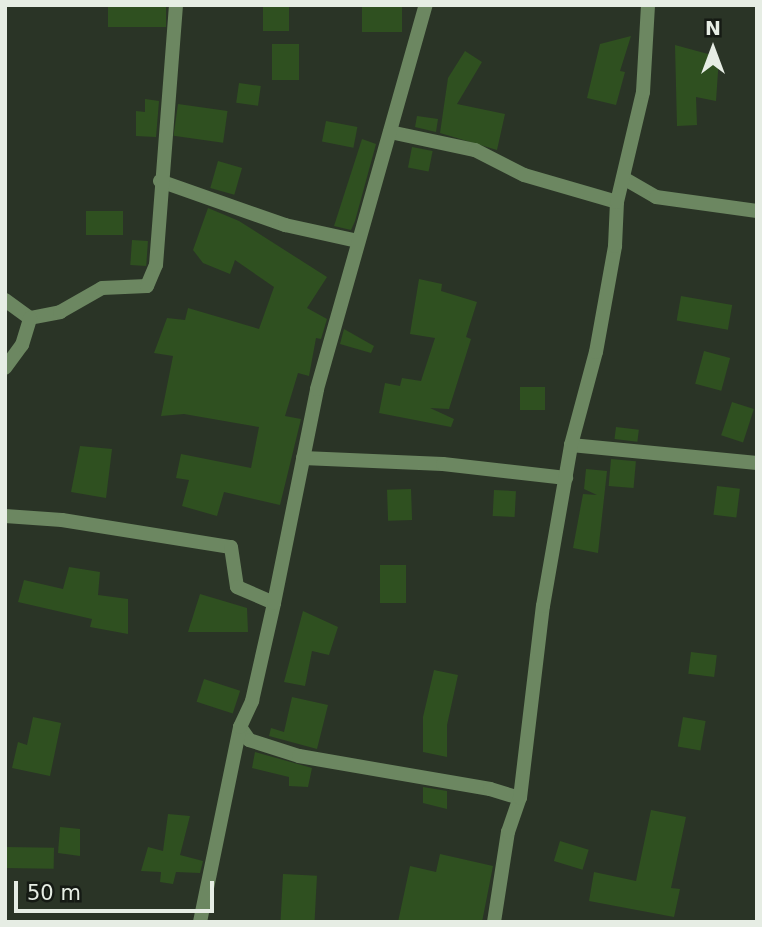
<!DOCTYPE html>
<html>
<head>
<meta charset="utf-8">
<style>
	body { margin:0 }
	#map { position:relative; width:762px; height:927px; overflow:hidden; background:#2a3426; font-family:"DejaVu Sans",sans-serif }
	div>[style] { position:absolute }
	.building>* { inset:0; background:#2f5020; transform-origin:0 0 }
	.minor>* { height:14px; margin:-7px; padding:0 7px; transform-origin:7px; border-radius:7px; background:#6c8761 }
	span { translate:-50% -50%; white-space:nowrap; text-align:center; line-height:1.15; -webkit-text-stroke:6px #151a14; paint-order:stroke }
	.frame { position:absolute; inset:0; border:7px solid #e6ede4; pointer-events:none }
	.north { position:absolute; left:678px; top:14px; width:70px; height:70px; -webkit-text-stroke:5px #151a14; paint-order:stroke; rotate:0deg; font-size:19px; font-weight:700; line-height:28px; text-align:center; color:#e6ede4 }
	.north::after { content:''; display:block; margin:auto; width:24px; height:32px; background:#e6ede4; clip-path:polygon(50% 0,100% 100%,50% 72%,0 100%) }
	.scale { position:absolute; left:14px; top:881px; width:200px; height:32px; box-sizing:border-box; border:4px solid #e6ede4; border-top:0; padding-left:9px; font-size:21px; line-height:24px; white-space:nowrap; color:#e6ede4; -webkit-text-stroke:5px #151a14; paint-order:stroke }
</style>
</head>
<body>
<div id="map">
	<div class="building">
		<div style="left:108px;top:5px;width:58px;height:22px"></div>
		<div style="left:263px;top:5px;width:26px;height:26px"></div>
		<div style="left:362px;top:5px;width:40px;height:27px"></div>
		<div style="clip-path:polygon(631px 36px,620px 71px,625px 72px,616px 105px,587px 98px,600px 44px)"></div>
		<div style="left:299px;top:44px;width:36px;height:27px;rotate:90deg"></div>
		<div style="clip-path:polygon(675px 45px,719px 57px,716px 101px,696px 97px,697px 125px,677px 126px)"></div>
		<div style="clip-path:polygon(465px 51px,482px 62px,457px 104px,505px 114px,497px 150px,440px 133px,448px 78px)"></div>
		<div style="left:239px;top:83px;width:22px;height:20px;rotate:8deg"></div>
		<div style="clip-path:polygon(145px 99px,159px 101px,156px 137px,136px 136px,136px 111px,145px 112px)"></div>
		<div style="left:178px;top:104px;width:50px;height:32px;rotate:8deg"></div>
		<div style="clip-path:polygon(417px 116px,438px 119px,436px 132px,415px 127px)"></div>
		<div style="left:326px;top:121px;width:32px;height:21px;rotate:11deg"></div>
		<div style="clip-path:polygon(362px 139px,376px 144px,355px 221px,351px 230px,334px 226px)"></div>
		<div style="left:412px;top:147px;width:21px;height:21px;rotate:11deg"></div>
		<div style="left:218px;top:161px;width:25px;height:28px;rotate:16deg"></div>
		<div style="clip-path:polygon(208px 208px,239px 221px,327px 277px,307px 308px,327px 319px,321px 339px,316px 338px,309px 376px,298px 373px,285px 416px,301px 419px,280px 505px,224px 492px,217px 516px,182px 506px,189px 480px,176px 478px,181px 454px,251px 468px,259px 427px,184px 414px,161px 416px,173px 356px,154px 353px,167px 318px,185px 320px,188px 308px,259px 329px,274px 287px,235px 260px,230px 274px,203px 263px,193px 250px)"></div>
		<div style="left:86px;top:211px;width:37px;height:24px"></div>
		<div style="left:132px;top:240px;width:16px;height:25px;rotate:4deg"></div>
		<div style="clip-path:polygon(419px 279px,442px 284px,441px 291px,477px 302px,466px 337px,471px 339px,449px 409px,430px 408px,454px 419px,451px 427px,379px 413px,385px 383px,400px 386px,402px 378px,421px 381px,435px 338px,410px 334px)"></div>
		<div style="left:681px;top:296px;width:52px;height:25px;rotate:10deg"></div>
		<div style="clip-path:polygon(344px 329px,374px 346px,371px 353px,340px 344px)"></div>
		<div style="left:704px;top:351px;width:27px;height:34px;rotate:15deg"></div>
		<div style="left:520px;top:387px;width:25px;height:23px"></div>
		<div style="left:732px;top:402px;width:23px;height:35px;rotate:18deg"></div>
		<div style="left:616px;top:427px;width:23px;height:12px;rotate:7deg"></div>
		<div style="clip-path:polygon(80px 446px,112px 449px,106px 498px,71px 492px)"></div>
		<div style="left:611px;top:459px;width:25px;height:27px;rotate:5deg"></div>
		<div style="clip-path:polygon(586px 469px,607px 471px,598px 553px,573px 548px,583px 494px,597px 495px,584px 489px)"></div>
		<div style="left:717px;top:486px;width:23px;height:29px;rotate:7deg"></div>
		<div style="left:411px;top:489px;width:31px;height:24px;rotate:88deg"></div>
		<div style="left:494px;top:490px;width:22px;height:26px;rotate:3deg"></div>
		<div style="left:406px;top:565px;width:38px;height:26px;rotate:90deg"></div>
		<div style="clip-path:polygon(69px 567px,100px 572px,98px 595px,128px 599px,128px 634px,90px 627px,92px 619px,18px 602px,24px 580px,63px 589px)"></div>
		<div style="clip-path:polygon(200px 594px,247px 608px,248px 632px,188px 632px)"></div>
		<div style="clip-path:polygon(303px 611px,338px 627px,329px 655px,312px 651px,305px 686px,284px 682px)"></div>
		<div style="left:691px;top:652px;width:26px;height:22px;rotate:7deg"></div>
		<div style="clip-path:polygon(434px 670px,458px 675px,447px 725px,447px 757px,423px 752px,423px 717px)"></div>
		<div style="left:204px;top:679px;width:38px;height:24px;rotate:18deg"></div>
		<div style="clip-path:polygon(292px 697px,328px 705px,317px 749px,269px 736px,271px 728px,284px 732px)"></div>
		<div style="clip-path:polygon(33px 717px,61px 723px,50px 776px,12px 768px,18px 742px,27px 745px)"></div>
		<div style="left:683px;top:717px;width:23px;height:30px;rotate:10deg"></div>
		<div style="clip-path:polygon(255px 752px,312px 768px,308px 787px,289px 786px,289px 777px,252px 768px)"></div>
		<div style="clip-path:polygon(423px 787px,447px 791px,447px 809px,423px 803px)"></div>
		<div style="clip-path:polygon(651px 810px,686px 817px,671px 888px,680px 889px,674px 917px,589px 901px,594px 872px,636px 881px)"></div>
		<div style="clip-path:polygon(168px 814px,190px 816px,180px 855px,203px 861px,200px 873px,176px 872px,173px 884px,160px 882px,161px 872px,141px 871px,148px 847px,163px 851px)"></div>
		<div style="clip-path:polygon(60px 827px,80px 829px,80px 856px,58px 853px)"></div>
		<div style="left:560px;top:841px;width:30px;height:21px;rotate:17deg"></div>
		<div style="left:5px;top:847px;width:49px;height:21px;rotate:1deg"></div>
		<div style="clip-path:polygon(440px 854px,493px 866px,482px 922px,398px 922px,410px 866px,436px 872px)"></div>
		<div style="left:283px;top:874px;width:34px;height:48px;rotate:3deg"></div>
	</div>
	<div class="minor">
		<div style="left:390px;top:132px;width:87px;rotate:12deg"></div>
		<div style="left:475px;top:150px;width:55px;rotate:27deg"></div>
		<div style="left:524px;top:175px;width:97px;rotate:16.2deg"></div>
		<div style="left:625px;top:179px;width:36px;rotate:30deg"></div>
		<div style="left:656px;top:197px;width:102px;rotate:7.9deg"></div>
		<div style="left:160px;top:181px;width:133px;rotate:19.4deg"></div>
		<div style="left:285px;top:225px;width:75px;rotate:12.4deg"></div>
		<div style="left:5px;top:300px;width:31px;rotate:36deg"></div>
		<div style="left:30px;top:318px;width:31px;rotate:-11deg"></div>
		<div style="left:60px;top:312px;width:48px;rotate:-29.7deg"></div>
		<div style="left:102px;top:288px;width:45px;rotate:-2.5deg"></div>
		<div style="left:147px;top:286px;width:23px;rotate:-67deg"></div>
		<div style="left:156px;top:265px;width:261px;rotate:-85.6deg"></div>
		<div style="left:5px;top:368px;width:29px;rotate:-54deg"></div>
		<div style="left:22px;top:345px;width:28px;rotate:-73deg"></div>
		<div style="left:571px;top:445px;width:187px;rotate:5.5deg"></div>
		<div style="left:303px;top:458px;width:140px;rotate:2.5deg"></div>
		<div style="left:443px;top:464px;width:124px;rotate:6.5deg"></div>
		<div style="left:5px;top:516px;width:57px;rotate:4deg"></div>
		<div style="left:62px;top:520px;width:171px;rotate:9.1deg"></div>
		<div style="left:231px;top:547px;width:40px;rotate:81.5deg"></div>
		<div style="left:237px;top:587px;width:40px;rotate:23.4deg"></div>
		<div style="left:240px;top:727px;width:16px;rotate:55deg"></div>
		<div style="left:249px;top:740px;width:52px;rotate:17.7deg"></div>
		<div style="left:299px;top:756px;width:194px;rotate:9.8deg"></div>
		<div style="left:490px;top:789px;width:31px;rotate:17deg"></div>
		<div style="left:200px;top:922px;width:199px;rotate:-78.4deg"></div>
		<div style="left:240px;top:727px;width:29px;rotate:-65deg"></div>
		<div style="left:252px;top:701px;width:100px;rotate:-77.3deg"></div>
		<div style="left:274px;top:603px;width:218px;rotate:-78.6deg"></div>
		<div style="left:317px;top:389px;width:399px;rotate:-74.2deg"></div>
		<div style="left:494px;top:922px;width:91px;rotate:-81.2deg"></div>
		<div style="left:508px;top:832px;width:36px;rotate:-71deg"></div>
		<div style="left:520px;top:798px;width:193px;rotate:-83.2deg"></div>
		<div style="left:543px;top:606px;width:163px;rotate:-80.1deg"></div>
		<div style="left:571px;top:445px;width:96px;rotate:-75deg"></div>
		<div style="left:596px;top:352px;width:108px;rotate:-79.8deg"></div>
		<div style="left:615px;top:246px;width:44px;rotate:-87.4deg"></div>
		<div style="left:617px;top:202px;width:113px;rotate:-76.7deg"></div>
		<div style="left:643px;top:92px;width:87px;rotate:-86.7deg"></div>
	</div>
	<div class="frame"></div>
	<div class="north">N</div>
	<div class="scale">50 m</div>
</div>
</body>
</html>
